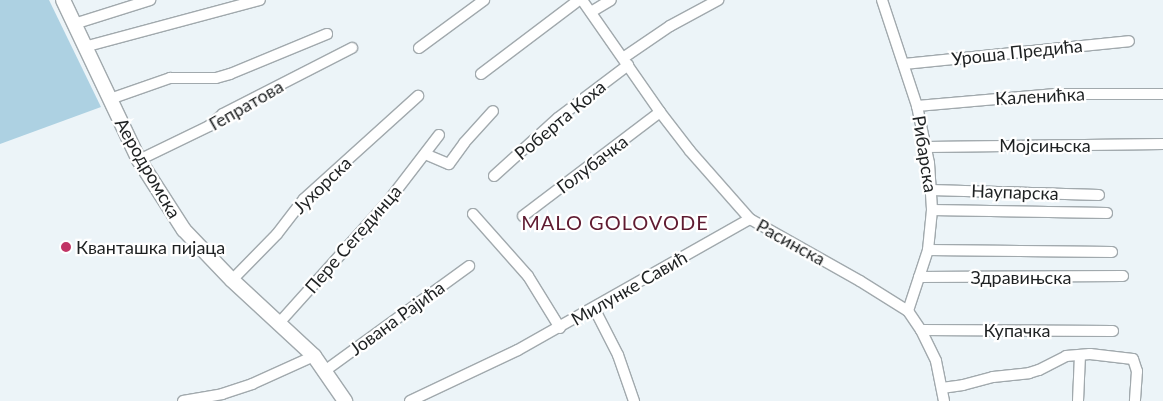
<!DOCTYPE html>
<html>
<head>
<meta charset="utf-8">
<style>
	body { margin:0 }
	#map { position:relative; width:1163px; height:401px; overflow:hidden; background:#ecf4f8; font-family:Lato,sans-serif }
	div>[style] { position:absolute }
	.green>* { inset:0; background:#add1e2 }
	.roads { filter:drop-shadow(1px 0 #a1a9ad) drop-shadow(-1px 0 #a1a9ad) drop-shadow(0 1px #a1a9ad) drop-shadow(0 -1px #a1a9ad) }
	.street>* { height:10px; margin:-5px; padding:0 5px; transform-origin:5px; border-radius:5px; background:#fff }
	.secondary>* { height:14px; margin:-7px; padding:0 7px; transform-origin:7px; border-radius:7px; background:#fff }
	.dots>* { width:14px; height:14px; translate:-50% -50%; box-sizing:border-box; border:2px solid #fff; border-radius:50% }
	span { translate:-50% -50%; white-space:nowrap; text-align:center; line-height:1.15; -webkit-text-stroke:4.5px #fff; paint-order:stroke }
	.street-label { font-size:18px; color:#1e2122 }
	.poi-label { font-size:18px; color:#1e2122 }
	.left { translate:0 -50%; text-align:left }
	.quarter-label { font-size:20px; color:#5f1b31; letter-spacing:1px }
</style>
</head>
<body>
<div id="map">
	<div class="green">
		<div style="clip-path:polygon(0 0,49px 0,101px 107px,0 144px)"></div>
	</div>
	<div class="roads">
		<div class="street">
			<div style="left:582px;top:0;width:136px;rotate:55.1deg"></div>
			<div style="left:660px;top:112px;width:49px;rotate:52.4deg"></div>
			<div style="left:690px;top:151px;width:91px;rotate:48.6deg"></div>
			<div style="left:750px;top:219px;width:126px;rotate:29.4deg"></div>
			<div style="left:860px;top:281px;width:57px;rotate:32deg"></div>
			<div style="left:908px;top:311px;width:23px;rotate:56deg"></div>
			<div style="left:921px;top:330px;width:34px;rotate:64deg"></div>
			<div style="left:936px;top:361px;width:41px;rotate:78.7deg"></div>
			<div style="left:882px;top:0;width:112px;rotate:71.7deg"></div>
			<div style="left:917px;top:106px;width:58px;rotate:78.1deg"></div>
			<div style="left:929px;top:163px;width:47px;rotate:86.3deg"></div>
			<div style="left:932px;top:210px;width:40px;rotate:95.7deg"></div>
			<div style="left:928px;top:250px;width:64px;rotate:108.2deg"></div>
			<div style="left:591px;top:12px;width:23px;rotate:-31deg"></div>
			<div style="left:74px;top:24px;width:80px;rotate:-17.5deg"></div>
			<div style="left:84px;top:47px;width:182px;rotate:-15deg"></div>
			<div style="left:419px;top:48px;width:81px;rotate:-36.4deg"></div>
			<div style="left:623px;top:58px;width:57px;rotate:-34.2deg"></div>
			<div style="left:670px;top:26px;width:55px;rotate:-28.4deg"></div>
			<div style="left:904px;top:64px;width:226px;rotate:-5.8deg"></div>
			<div style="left:481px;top:74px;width:123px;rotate:-37.1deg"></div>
			<div style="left:110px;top:99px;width:64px;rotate:-19.3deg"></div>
			<div style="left:170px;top:78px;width:46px"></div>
			<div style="left:216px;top:78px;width:15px;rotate:-16deg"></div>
			<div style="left:230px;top:74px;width:105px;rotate:-22.4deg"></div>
			<div style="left:917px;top:106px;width:139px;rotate:-5deg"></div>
			<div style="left:1055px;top:94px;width:108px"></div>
			<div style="left:927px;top:147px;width:236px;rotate:-0.7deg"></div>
			<div style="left:425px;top:154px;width:26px;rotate:23deg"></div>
			<div style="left:449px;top:164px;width:26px;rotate:-54deg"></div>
			<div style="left:464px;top:143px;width:43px;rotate:-47.8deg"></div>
			<div style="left:139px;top:160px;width:78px;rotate:-25.9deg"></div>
			<div style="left:209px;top:126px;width:18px;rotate:-41deg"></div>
			<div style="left:223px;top:114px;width:145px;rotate:-27.1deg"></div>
			<div style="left:494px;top:176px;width:86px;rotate:-42.2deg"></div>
			<div style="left:558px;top:118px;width:88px;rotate:-37.1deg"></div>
			<div style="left:931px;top:190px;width:168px;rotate:1.7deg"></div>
			<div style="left:932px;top:210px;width:175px;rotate:1deg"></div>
			<div style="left:473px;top:214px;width:83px;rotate:48.4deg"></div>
			<div style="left:528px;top:276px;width:61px;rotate:58.4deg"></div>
			<div style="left:523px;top:216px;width:172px;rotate:-37.2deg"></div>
			<div style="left:928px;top:250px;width:184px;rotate:0.6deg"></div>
			<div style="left:919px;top:277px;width:204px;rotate:-0.3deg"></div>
			<div style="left:232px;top:280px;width:64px;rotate:-45.6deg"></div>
			<div style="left:277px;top:234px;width:44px;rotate:-52.4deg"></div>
			<div style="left:304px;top:199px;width:154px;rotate:-42.1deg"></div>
			<div style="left:594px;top:308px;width:53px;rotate:62.9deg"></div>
			<div style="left:618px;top:355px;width:49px;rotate:70.8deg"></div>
			<div style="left:280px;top:322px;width:159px;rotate:-48.1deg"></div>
			<div style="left:386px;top:204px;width:87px;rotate:-52.5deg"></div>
			<div style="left:921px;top:330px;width:192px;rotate:0.3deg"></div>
			<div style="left:326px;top:370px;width:177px;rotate:-36deg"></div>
			<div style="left:942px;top:388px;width:21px;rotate:-8deg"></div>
			<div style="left:963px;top:385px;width:31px;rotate:-15deg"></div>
			<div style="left:993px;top:377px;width:36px;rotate:-6deg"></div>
			<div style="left:1029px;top:373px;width:10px;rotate:-17deg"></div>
			<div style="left:1039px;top:370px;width:30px;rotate:-27deg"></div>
			<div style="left:1066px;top:356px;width:24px;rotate:-5deg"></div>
			<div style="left:1090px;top:354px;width:43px;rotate:6.6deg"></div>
			<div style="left:1133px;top:359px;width:13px;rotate:72deg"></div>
			<div style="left:1137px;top:371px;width:30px;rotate:94deg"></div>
			<div style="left:183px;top:401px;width:40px;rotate:-10deg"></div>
			<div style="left:222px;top:394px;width:32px;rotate:-18deg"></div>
			<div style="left:252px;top:384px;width:68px;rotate:-24.3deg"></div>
			<div style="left:410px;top:401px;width:119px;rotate:-25.3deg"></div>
			<div style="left:518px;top:350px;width:266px;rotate:-29.5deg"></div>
			<div style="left:1078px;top:401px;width:46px;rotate:-87.5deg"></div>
		</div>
		<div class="secondary">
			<div style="left:63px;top:0;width:177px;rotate:64.6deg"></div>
			<div style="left:139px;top:160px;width:83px;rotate:57.3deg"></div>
			<div style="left:184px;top:230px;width:69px;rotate:46.2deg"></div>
			<div style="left:232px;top:280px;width:112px;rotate:42.8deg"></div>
			<div style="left:314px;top:356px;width:55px;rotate:55.4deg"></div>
		</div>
	</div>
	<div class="dots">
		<div style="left:66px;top:247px;background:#c13465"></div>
	</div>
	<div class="street-label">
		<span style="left:1017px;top:52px;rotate:-6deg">Уроша Предића</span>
		<span style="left:1040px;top:96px;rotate:-3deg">Каленићка</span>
		<span style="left:246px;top:105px;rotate:-30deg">Гепратова</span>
		<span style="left:560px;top:120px;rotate:-40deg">Роберта Коха</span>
		<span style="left:1045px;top:145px">Мојсињска</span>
		<span style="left:925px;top:154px;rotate:81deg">Рибарска</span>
		<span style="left:592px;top:164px;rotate:-37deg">Голубачка</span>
		<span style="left:148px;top:168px;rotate:60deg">Аеродромска</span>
		<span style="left:322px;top:185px;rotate:-44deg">Јухорска</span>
		<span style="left:1015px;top:192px;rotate:2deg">Наупарска</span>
		<span style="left:353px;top:239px;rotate:-49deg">Пере Сегединца</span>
		<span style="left:791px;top:242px;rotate:29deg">Расинска</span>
		<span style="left:1021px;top:277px">Здравињска</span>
		<span style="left:629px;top:288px;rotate:-30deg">Милунке Савић</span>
		<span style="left:397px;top:318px;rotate:-36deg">Јована Рајића</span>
		<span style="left:1017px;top:330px">Купачка</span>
	</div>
	<div class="poi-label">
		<span class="left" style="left:76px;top:247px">Кванташка пијаца</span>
	</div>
	<div class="quarter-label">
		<span style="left:615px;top:222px">MALO GOLOVODE</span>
	</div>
</div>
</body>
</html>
